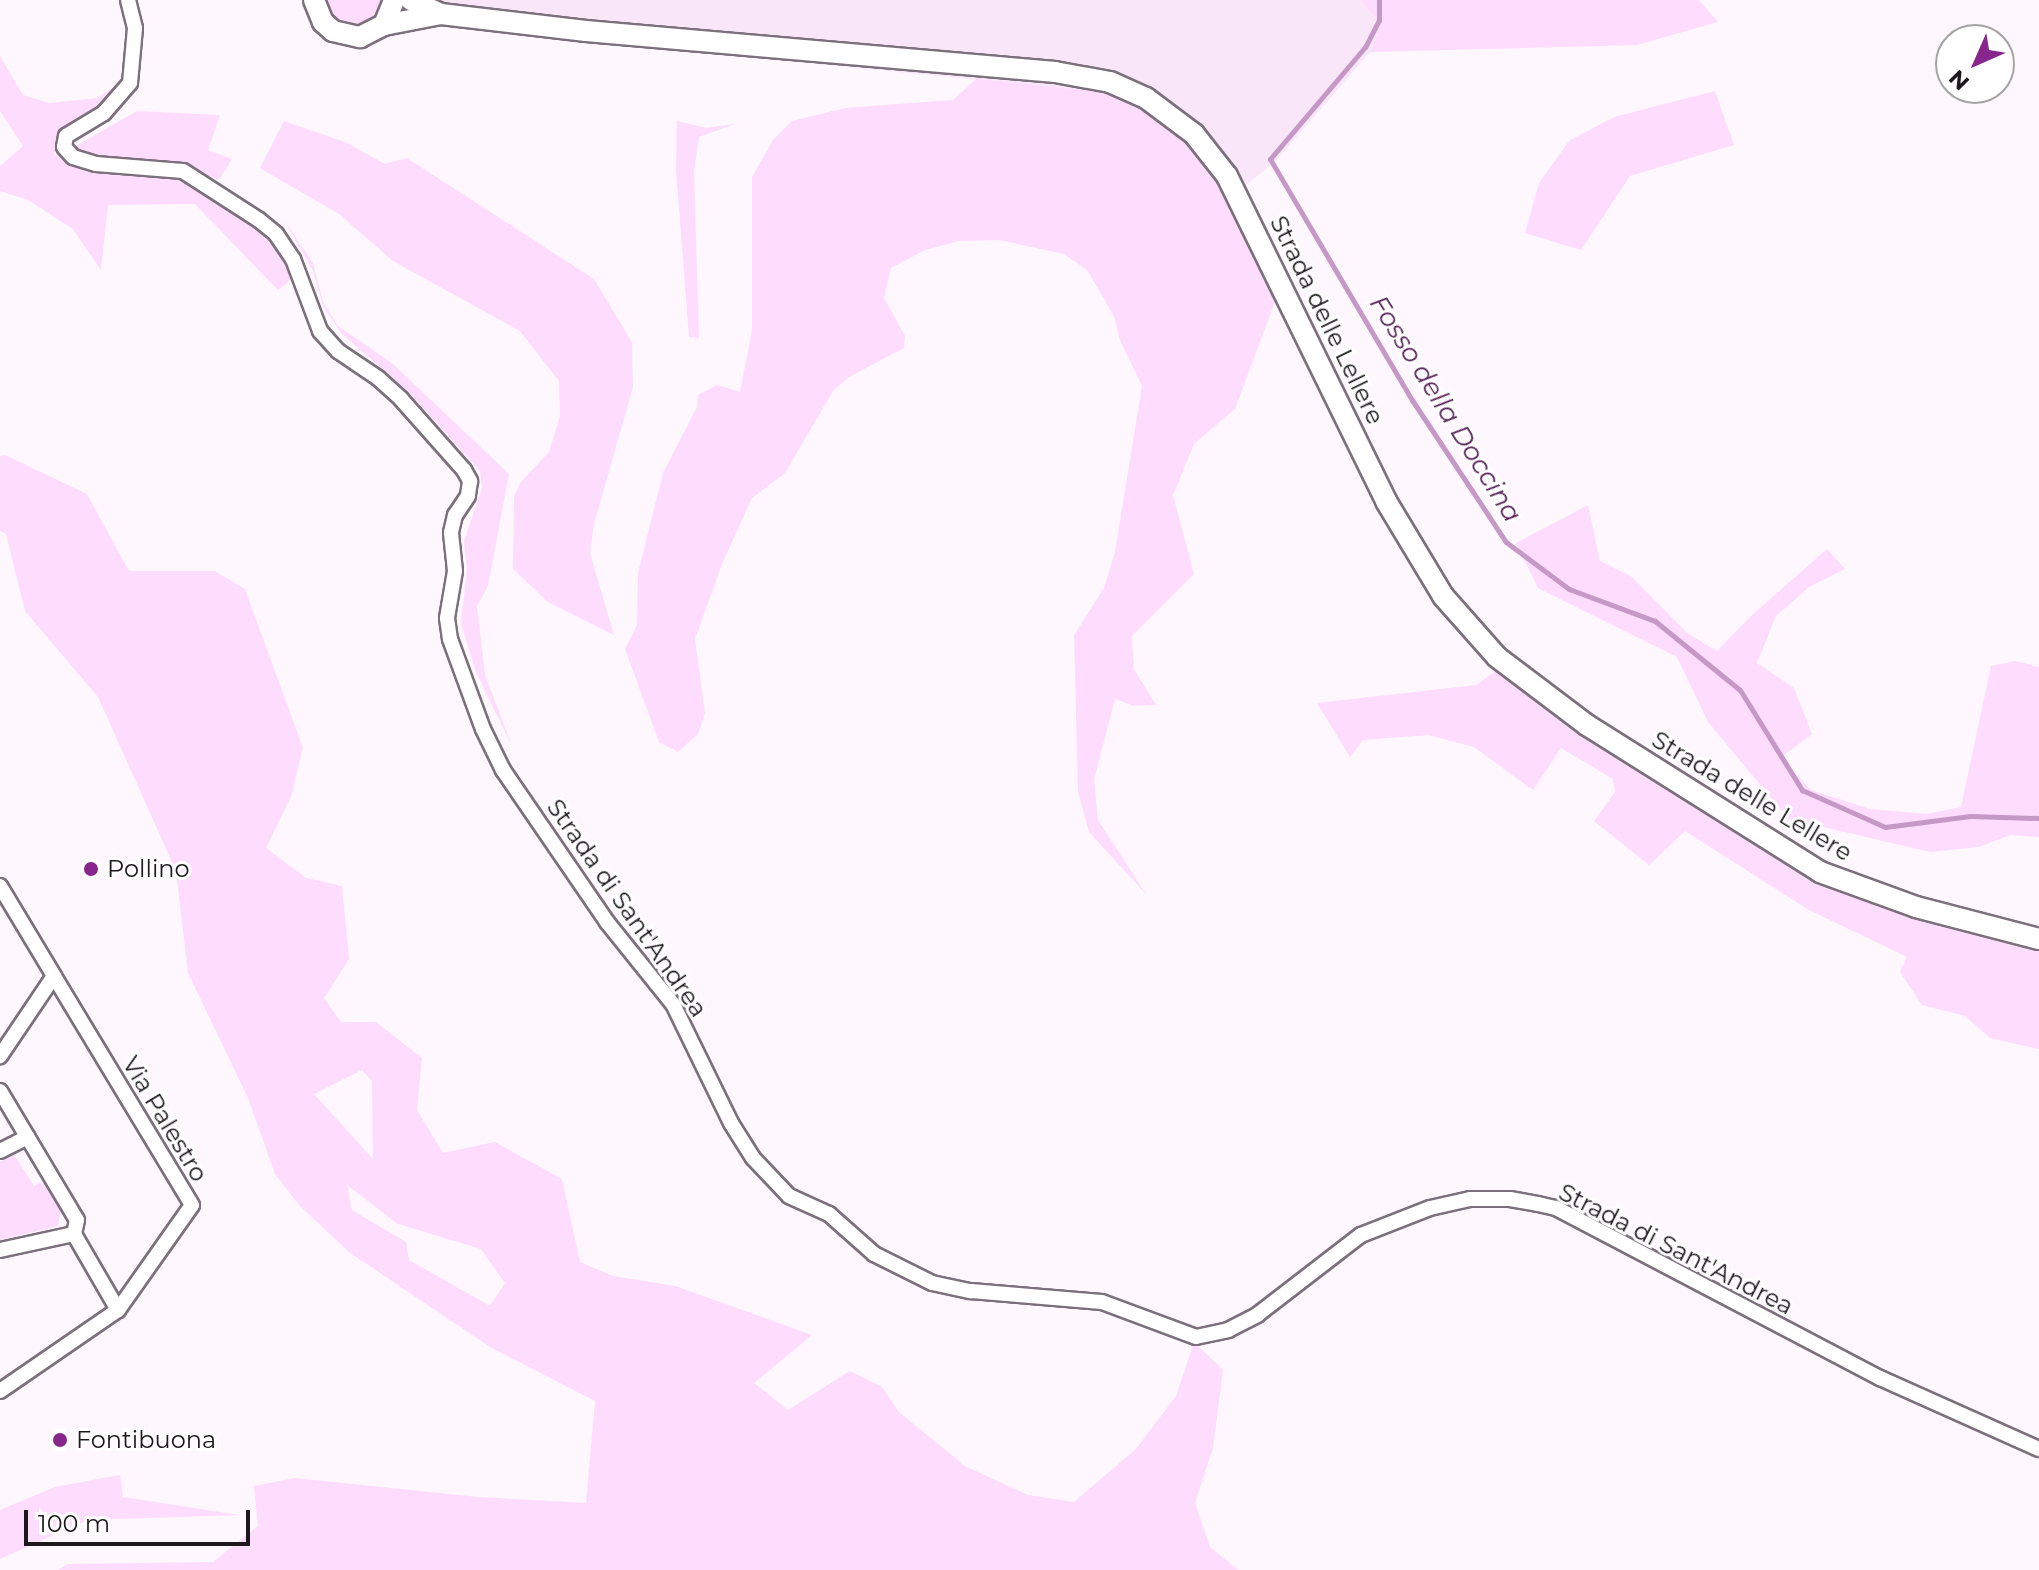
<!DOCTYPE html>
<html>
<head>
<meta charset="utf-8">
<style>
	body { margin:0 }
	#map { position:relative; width:2039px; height:1570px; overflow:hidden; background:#fef7fe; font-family:Montserrat,sans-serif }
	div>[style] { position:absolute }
	.built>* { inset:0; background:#f9e7f9 }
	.green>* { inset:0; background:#fedcfe }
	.stream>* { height:5px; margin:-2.5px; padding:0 2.5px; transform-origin:2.5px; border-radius:2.5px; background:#c698c6 }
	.roads { filter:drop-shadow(2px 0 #7b707b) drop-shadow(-2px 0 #7b707b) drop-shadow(0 2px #7b707b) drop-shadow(0 -2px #7b707b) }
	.street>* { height:14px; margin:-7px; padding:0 7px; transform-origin:7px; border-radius:7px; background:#fff }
	.secondary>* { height:20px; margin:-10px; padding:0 10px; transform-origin:10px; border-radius:10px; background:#fff }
	.dots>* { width:22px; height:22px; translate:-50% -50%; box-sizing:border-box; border:4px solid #fff; border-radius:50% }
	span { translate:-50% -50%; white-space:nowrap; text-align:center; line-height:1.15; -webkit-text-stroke:6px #fff; paint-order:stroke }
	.street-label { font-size:24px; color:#1c181c }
	.poi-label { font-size:24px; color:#1c181c }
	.left { translate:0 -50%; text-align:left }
	.water-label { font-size:26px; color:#561f58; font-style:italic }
	.north { position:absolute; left:1935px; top:24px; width:80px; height:80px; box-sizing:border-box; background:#fff; border:2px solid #a4a3a4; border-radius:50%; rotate:225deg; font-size:22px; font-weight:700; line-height:32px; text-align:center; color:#1c181c }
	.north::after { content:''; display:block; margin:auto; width:28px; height:36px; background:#89268e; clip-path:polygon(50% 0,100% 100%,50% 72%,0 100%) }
	.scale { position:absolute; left:24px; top:1510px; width:226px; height:36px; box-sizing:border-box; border:4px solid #1c181c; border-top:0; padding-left:10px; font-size:24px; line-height:28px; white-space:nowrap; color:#1c181c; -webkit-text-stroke:6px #fff; paint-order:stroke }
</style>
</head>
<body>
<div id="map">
	<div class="built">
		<div style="clip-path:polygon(425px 0,1360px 0,1381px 25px,1370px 52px,1274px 163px,1228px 199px,1199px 158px,1103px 92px,422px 25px)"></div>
	</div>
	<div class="green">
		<div style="clip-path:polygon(322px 0,386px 0,382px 14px,366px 27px,346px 28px,329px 17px)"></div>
		<div style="clip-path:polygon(1360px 0,1699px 0,1718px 22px,1637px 45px,1370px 52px,1381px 25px)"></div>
		<div style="clip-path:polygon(0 56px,23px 95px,49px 103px,98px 98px,112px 88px,117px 95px,95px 114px,59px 132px,54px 155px,83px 168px,184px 176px,257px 226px,280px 249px,293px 278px,278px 290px,195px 204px,108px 205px,101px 270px,73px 229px,28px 200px,0 191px,0 166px,23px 146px,0 111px)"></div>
		<div style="clip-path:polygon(976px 79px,1103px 92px,1133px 103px,1172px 130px,1199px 158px,1228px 199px,1276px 299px,1235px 409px,1194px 444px,1173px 495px,1194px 574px,1132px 636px,1134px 669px,1156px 705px,1134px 706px,1115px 699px,1094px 780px,1098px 820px,1146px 894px,1089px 832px,1078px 792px,1074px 635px,1104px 588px,1115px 552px,1142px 386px,1120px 340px,1114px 316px,1087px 270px,1064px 254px,999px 240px,959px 241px,925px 250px,891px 268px,884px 298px,905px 336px,904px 348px,849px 377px,833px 391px,785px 473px,752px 498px,722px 564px,695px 639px,705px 713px,698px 734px,678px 752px,659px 742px,625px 649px,637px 625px,638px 573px,663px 473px,697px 407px,698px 395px,717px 385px,740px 392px,752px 330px,752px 177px,773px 140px,792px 121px,845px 108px,953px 100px)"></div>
		<div style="clip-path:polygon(1715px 91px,1734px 145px,1630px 176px,1581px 250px,1525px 233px,1539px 183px,1569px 141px,1614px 117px)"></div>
		<div style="clip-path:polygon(137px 111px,220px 115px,208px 150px,232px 159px,219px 180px,175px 161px,130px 162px,85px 153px,74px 147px)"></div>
		<div style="clip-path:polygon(284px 121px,345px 142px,385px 164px,407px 158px,594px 279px,632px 342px,633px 387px,594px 524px,590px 553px,614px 635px,548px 602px,513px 569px,514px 496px,521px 482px,549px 452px,560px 416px,559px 381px,520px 331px,393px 261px,339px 214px,260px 168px)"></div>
		<div style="clip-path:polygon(677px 121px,706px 128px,735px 124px,699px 137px,694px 171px,699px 338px,689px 337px,676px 169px)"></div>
		<div style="clip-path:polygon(284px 220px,313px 263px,323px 302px,338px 326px,393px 364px,509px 474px,488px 586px,477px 606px,485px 675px,512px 746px,476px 672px,461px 623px,467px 570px,464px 541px,482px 488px,480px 471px,408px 391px,342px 334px,323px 306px,313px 271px)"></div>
		<div style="clip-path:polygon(evenodd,5px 455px,87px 494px,129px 571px,215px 571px,245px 589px,303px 748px,291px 797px,266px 848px,306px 878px,342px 886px,349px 959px,324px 998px,341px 1022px,376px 1022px,422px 1058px,417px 1110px,443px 1153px,495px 1142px,562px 1179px,580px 1262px,613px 1276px,675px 1286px,812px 1335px,754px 1383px,788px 1410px,850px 1371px,882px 1387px,899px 1412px,965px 1466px,1028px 1495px,1074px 1502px,1136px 1449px,1176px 1396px,1194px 1342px,1223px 1370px,1213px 1448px,1195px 1503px,1210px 1547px,1238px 1570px,58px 1570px,68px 1564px,213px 1562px,258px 1526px,254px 1486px,295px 1478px,478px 1497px,586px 1503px,595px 1401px,490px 1347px,349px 1252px,300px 1206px,275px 1174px,248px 1098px,188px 973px,176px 871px,98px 697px,25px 611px,6px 534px,0 531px,0 456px,5px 455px,362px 1070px,372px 1081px,373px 1159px,314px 1094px,362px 1070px,5px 455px,347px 1185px,398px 1224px,481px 1249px,505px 1283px,490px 1306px,409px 1260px,406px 1242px,352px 1210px,347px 1185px)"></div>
		<div style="clip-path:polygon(1588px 505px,1600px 561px,1632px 577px,1687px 633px,1717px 651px,1750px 617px,1827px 549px,1845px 569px,1809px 587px,1776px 616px,1757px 663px,1794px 688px,1812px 734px,1780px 758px,1811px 790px,1870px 809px,1927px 814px,1961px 807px,1991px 666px,2016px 661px,2039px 667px,2039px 837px,2010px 835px,1979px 847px,1930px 852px,1789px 819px,1708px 722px,1677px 657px,1538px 588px,1516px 543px)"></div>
		<div style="clip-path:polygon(1496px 671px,1633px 766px,1792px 867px,1836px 890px,1928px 922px,2039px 950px,2039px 1049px,1990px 1038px,1965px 1016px,1922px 1005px,1900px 972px,1907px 957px,1809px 910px,1685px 831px,1649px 865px,1594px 821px,1615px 792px,1613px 779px,1561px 748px,1533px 790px,1474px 747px,1428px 735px,1363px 740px,1350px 757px,1317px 703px,1476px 685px)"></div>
		<div style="clip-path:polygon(14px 1155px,34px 1186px,40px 1182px,46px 1185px,61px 1210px,58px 1226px,0 1240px,0 1162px)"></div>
		<div style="clip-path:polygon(120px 1475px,123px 1497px,239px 1515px,88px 1520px,0 1559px,0 1510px,55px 1487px)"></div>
	</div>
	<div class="stream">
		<div style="left:1379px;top:0;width:20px;rotate:90deg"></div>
		<div style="left:1379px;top:20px;width:30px;rotate:117deg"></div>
		<div style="left:1365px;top:47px;width:147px;rotate:130.3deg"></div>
		<div style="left:1270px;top:159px;width:280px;rotate:59.5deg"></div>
		<div style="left:1412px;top:400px;width:170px;rotate:56.5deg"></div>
		<div style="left:1506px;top:542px;width:79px;rotate:36.7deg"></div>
		<div style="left:1569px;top:589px;width:92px;rotate:20.4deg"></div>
		<div style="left:1655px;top:621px;width:109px;rotate:39.1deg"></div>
		<div style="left:1740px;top:690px;width:118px;rotate:58.2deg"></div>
		<div style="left:1802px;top:790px;width:91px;rotate:24deg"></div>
		<div style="left:1885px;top:827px;width:86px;rotate:-7.4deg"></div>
		<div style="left:1970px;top:816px;width:69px;rotate:1.7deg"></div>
	</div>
	<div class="roads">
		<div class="street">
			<div style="left:128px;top:0;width:29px;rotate:76deg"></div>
			<div style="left:135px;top:28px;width:55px;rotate:95.2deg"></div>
			<div style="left:130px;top:83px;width:40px;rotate:131deg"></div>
			<div style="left:104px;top:113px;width:44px;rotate:148.8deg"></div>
			<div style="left:66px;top:136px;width:11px;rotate:100deg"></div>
			<div style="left:64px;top:147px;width:13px;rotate:48deg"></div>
			<div style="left:73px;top:157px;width:24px;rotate:17deg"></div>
			<div style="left:96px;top:164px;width:87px;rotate:4.6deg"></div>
			<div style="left:183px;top:171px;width:90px;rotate:32.8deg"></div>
			<div style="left:259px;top:220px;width:22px;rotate:39deg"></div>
			<div style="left:276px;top:234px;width:30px;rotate:56deg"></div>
			<div style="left:293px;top:259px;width:77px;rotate:69.4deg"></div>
			<div style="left:320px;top:331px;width:27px;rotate:48deg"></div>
			<div style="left:338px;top:351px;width:48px;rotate:34deg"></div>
			<div style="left:378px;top:378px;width:31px;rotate:42deg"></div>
			<div style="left:401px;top:399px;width:95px;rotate:48.4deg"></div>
			<div style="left:464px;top:470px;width:13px;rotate:61deg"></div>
			<div style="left:470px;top:481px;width:15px;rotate:98deg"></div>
			<div style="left:468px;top:496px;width:23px;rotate:124deg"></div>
			<div style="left:455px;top:515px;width:18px;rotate:103deg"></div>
			<div style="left:451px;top:533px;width:38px;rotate:84deg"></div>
			<div style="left:455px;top:571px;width:48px;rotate:99.7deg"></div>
			<div style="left:447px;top:618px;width:21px;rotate:82deg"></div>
			<div style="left:450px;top:639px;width:96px;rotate:69.9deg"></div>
			<div style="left:483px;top:729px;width:46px;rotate:64deg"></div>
			<div style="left:503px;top:770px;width:184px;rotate:55.6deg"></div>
			<div style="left:607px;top:922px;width:105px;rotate:51.2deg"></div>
			<div style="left:673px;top:1004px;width:132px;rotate:64deg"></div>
			<div style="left:731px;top:1123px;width:41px;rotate:57.8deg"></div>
			<div style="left:753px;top:1158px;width:52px;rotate:46.5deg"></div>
			<div style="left:789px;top:1196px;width:44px;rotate:24.2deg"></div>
			<div style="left:829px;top:1214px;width:60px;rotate:41.6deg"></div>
			<div style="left:874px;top:1254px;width:65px;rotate:26.6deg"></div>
			<div style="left:932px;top:1283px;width:40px;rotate:12deg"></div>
			<div style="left:971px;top:1291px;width:131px;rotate:4.8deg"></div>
			<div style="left:1102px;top:1302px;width:100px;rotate:20.4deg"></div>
			<div style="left:1196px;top:1337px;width:33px;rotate:-12deg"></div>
			<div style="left:1228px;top:1330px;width:33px;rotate:-27deg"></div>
			<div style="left:1257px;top:1315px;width:131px;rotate:-37.6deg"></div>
			<div style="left:1361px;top:1235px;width:74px;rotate:-21.4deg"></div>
			<div style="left:1430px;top:1208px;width:41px;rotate:-12.7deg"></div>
			<div style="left:1470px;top:1199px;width:40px"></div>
			<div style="left:1510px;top:1199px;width:28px;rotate:10deg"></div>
			<div style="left:1538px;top:1204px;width:18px;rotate:13deg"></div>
			<div style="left:1556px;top:1208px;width:366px;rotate:27.7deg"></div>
			<div style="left:1880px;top:1378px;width:174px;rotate:24.1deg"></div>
			<div style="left:0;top:886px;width:105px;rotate:59deg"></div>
			<div style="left:54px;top:976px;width:97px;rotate:124deg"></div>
			<div style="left:0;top:1091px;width:150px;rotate:59.2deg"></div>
			<div style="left:77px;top:1220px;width:14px;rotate:102deg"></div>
			<div style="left:74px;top:1234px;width:88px;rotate:59.9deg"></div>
			<div style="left:0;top:1151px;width:31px;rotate:-27deg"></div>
			<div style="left:0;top:1250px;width:76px;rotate:-12.2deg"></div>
			<div style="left:0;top:1391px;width:143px;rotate:-34.5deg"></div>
			<div style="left:118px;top:1310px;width:128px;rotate:-54.8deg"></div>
			<div style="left:192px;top:1205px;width:267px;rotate:-121.1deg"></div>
		</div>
		<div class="secondary">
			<div style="left:314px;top:0;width:24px;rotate:68deg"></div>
			<div style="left:323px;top:22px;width:13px;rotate:42deg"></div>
			<div style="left:333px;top:31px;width:28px;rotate:13deg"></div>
			<div style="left:360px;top:37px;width:27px;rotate:-27deg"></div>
			<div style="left:384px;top:25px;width:27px;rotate:-68deg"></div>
			<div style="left:411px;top:0;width:33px;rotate:25deg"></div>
			<div style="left:384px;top:25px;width:58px;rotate:-10.9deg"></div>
			<div style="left:441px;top:14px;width:146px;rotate:6.7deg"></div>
			<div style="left:586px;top:31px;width:471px;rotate:5deg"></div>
			<div style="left:1055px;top:72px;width:56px;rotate:10.3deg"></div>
			<div style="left:1110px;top:82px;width:39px;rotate:24deg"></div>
			<div style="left:1146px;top:98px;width:60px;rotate:36.9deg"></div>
			<div style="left:1194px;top:134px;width:53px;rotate:51.8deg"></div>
			<div style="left:1227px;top:176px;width:362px;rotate:63.9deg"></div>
			<div style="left:1386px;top:501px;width:111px;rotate:59deg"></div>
			<div style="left:1443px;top:596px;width:81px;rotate:48.5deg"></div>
			<div style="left:1497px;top:657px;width:113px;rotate:37.1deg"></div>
			<div style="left:1587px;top:725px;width:275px;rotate:32.2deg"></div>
			<div style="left:1820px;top:872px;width:102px;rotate:20deg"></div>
			<div style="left:1916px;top:907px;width:127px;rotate:14.6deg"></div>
		</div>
	</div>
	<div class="dots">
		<div style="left:91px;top:869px;background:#89268e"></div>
		<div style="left:60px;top:1440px;background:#89268e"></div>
	</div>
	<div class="street-label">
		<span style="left:1327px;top:320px;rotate:64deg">Strada delle Lellere</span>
		<span style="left:1752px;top:796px;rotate:31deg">Strada delle Lellere</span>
		<span style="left:627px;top:908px;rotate:55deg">Strada di Sant'Andrea</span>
		<span style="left:165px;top:1119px;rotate:59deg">Via Palestro</span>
		<span style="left:1676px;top:1249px;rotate:27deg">Strada di Sant'Andrea</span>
	</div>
	<div class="poi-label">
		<span class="left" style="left:107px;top:869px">Pollino</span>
		<span class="left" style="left:76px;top:1440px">Fontibuona</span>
	</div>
	<div class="water-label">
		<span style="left:1445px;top:409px;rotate:58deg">Fosso della Doccina</span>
	</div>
	<div class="north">N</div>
	<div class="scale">100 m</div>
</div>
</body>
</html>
